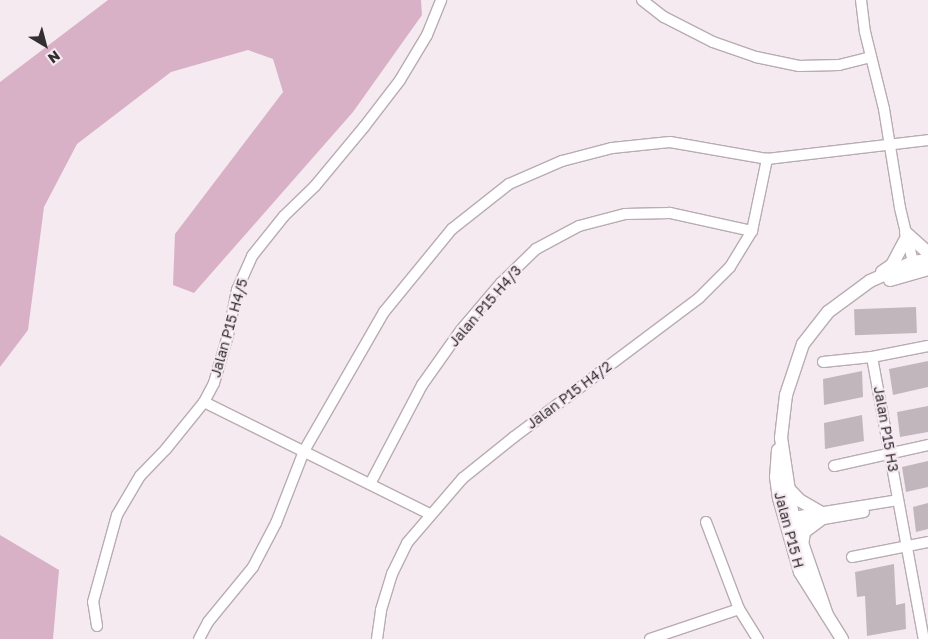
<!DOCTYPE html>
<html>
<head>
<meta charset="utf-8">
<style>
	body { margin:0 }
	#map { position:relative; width:928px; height:639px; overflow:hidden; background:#f6eaf1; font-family:"Golos Text",sans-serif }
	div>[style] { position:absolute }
	.forest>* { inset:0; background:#d9b1c7 }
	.building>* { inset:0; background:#c2b6bd; transform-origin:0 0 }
	.roads { filter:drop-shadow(1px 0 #b8acb3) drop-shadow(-1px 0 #b8acb3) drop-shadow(0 1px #b8acb3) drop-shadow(0 -1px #b8acb3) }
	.minor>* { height:10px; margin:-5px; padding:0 5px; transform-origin:5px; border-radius:5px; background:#fff }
	.tertiary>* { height:12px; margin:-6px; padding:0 6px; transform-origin:6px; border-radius:6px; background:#fff }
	span { translate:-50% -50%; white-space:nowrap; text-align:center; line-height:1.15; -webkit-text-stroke:4.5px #f6eaf1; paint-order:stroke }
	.street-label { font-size:14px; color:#332e31 }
	.north { position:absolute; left:20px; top:20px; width:50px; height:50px; -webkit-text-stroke:4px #f6eaf1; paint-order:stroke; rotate:143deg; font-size:14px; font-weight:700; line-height:20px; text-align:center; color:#332e31 }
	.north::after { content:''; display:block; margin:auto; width:18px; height:22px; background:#332e31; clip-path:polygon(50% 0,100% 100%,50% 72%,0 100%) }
</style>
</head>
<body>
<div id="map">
	<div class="forest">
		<div style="clip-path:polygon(108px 0,421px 0,422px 15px,353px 112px,194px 293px,173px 285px,175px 234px,283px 92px,273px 59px,248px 50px,171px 72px,77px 144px,44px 207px,28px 330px,0 367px,0 82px)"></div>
		<div style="clip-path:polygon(0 535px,59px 570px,53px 639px,0 639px)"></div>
	</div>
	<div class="building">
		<div style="left:916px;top:307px;width:26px;height:62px;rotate:88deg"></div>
		<div style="clip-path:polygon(928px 361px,928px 387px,893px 395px,889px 369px)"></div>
		<div style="clip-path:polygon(862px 371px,863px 397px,824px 405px,823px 379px)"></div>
		<div style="clip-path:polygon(928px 406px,928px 432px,900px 437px,897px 412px)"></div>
		<div style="clip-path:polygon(862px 415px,864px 441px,825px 449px,824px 423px)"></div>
		<div style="clip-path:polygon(928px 461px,928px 487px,906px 492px,902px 467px)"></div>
		<div style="clip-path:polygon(928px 503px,928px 529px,916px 532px,913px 507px)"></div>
		<div style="clip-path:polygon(894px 564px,896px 605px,905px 603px,906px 629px,867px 636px,865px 596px,857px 597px,855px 572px)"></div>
	</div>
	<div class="roads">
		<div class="minor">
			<div style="left:642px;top:0;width:28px;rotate:38deg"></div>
			<div style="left:664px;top:17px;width:55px;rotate:27deg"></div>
			<div style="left:713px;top:42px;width:46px;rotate:19.2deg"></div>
			<div style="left:756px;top:57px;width:44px;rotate:11.8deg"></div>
			<div style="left:799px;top:66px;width:40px;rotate:-1.4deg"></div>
			<div style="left:839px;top:65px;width:32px;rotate:-14deg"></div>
			<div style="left:861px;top:0;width:32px;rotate:83deg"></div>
			<div style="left:865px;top:32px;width:79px;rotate:76.1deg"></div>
			<div style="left:884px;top:109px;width:100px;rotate:80.8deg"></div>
			<div style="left:900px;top:208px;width:56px;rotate:76.5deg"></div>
			<div style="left:872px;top:357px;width:287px;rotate:79.6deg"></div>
			<div style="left:823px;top:362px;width:49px;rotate:-5.8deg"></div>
			<div style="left:872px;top:357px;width:57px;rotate:-11.1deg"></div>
			<div style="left:204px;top:402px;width:252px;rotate:26.4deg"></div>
			<div style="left:834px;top:466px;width:96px;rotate:-12.6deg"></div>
			<div style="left:370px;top:484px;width:112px;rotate:-62.3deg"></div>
			<div style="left:422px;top:385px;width:67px;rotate:-54.7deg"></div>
			<div style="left:461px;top:330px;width:62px;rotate:-49.6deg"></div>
			<div style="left:501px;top:283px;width:49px;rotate:-44.2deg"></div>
			<div style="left:536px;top:249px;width:49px;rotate:-28.1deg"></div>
			<div style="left:579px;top:226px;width:48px;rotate:-14.6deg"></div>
			<div style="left:625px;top:214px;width:45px;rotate:-1.3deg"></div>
			<div style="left:670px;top:213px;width:84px;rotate:12.4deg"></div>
			<div style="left:787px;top:518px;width:112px;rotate:-9.2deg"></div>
			<div style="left:706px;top:522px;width:93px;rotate:69.2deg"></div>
			<div style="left:739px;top:609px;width:36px;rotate:58deg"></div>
			<div style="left:789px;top:525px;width:76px;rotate:-9.8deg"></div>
			<div style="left:852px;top:557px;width:77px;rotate:-11.2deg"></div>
			<div style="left:97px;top:626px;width:24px;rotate:-99deg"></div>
			<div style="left:93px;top:602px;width:90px;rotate:-74.6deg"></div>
			<div style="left:117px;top:515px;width:45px;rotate:-59.5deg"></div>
			<div style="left:140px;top:476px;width:37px;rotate:-46deg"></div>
			<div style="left:166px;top:449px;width:60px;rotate:-51deg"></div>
			<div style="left:204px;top:402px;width:21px;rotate:-62deg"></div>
			<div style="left:214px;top:383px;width:50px;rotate:-73.7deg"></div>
			<div style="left:228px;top:335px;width:46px;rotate:-78.7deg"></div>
			<div style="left:237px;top:290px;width:37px;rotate:-66deg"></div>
			<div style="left:252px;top:256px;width:51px;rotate:-51.3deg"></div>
			<div style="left:284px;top:216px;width:43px;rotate:-44.1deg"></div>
			<div style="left:315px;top:186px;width:77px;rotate:-50.3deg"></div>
			<div style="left:364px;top:127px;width:59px;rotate:-52.5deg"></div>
			<div style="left:400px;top:80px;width:52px;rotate:-59deg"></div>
			<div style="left:427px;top:35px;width:38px;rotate:-68deg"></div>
			<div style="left:199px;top:639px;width:19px;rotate:-62deg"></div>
			<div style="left:208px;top:622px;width:71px;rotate:-50.7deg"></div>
			<div style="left:253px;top:567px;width:50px;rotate:-62.4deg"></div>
			<div style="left:276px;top:523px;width:77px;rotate:-68.7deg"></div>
			<div style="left:304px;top:451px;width:160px;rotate:-60.1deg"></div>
			<div style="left:384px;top:312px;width:107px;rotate:-50.7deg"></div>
			<div style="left:452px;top:229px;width:73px;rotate:-38.3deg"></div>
			<div style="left:509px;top:184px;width:58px;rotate:-23.5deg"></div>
			<div style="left:562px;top:161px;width:52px;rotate:-14.6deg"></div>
			<div style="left:612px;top:148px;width:58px;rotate:-5.9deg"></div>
			<div style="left:670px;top:142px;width:98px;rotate:9.9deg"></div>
			<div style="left:767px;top:159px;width:162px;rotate:-6.7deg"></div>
			<div style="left:377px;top:639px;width:29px;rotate:-82deg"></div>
			<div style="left:381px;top:610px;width:38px;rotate:-73deg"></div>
			<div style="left:392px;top:574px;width:34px;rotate:-64deg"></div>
			<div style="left:407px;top:543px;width:86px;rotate:-49.3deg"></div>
			<div style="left:463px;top:478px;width:65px;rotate:-38.8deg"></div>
			<div style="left:514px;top:437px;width:231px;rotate:-36.9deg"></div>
			<div style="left:699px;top:298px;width:44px;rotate:-45deg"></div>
			<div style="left:730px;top:267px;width:42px;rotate:-58.6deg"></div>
			<div style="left:752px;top:231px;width:74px;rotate:-78.2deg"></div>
			<div style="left:650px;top:639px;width:94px;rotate:-18.6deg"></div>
		</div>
		<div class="tertiary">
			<div style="left:906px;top:233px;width:30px;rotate:42deg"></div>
			<div style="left:882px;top:272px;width:12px;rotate:-35deg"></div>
			<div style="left:892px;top:265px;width:32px;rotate:-62deg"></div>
			<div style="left:890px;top:280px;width:40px;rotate:-16deg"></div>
			<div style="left:778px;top:450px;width:27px;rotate:94deg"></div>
			<div style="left:776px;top:477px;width:21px;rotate:82deg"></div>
			<div style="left:779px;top:498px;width:77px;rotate:74.2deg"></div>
			<div style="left:800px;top:572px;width:79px;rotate:57.9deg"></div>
			<div style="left:788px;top:488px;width:16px;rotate:47deg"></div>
			<div style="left:799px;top:500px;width:24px;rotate:30deg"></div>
			<div style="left:802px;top:545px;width:13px;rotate:-81deg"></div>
			<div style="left:804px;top:532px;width:21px;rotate:-37deg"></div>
			<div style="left:827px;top:615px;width:104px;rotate:-109.1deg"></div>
			<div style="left:793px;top:517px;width:80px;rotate:-98.6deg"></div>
			<div style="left:781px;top:438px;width:43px;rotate:-83.4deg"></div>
			<div style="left:786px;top:395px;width:54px;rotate:-71.6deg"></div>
			<div style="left:803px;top:344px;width:41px;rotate:-52deg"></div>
			<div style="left:828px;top:312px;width:52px;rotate:-36.4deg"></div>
			<div style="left:870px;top:281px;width:47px;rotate:-23.8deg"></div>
			<div style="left:913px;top:262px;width:15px;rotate:-8deg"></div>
		</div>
	</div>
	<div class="street-label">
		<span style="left:485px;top:306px;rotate:-49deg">Jalan P15 H4/3</span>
		<span style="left:229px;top:328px;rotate:-74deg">Jalan P15 H4/5</span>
		<span style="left:569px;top:395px;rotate:-37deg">Jalan P15 H4/2</span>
		<span style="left:886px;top:429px;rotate:80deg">Jalan P15 H3</span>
		<span style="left:789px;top:530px;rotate:75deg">Jalan P15 H</span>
	</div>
	<div class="north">N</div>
</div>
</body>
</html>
